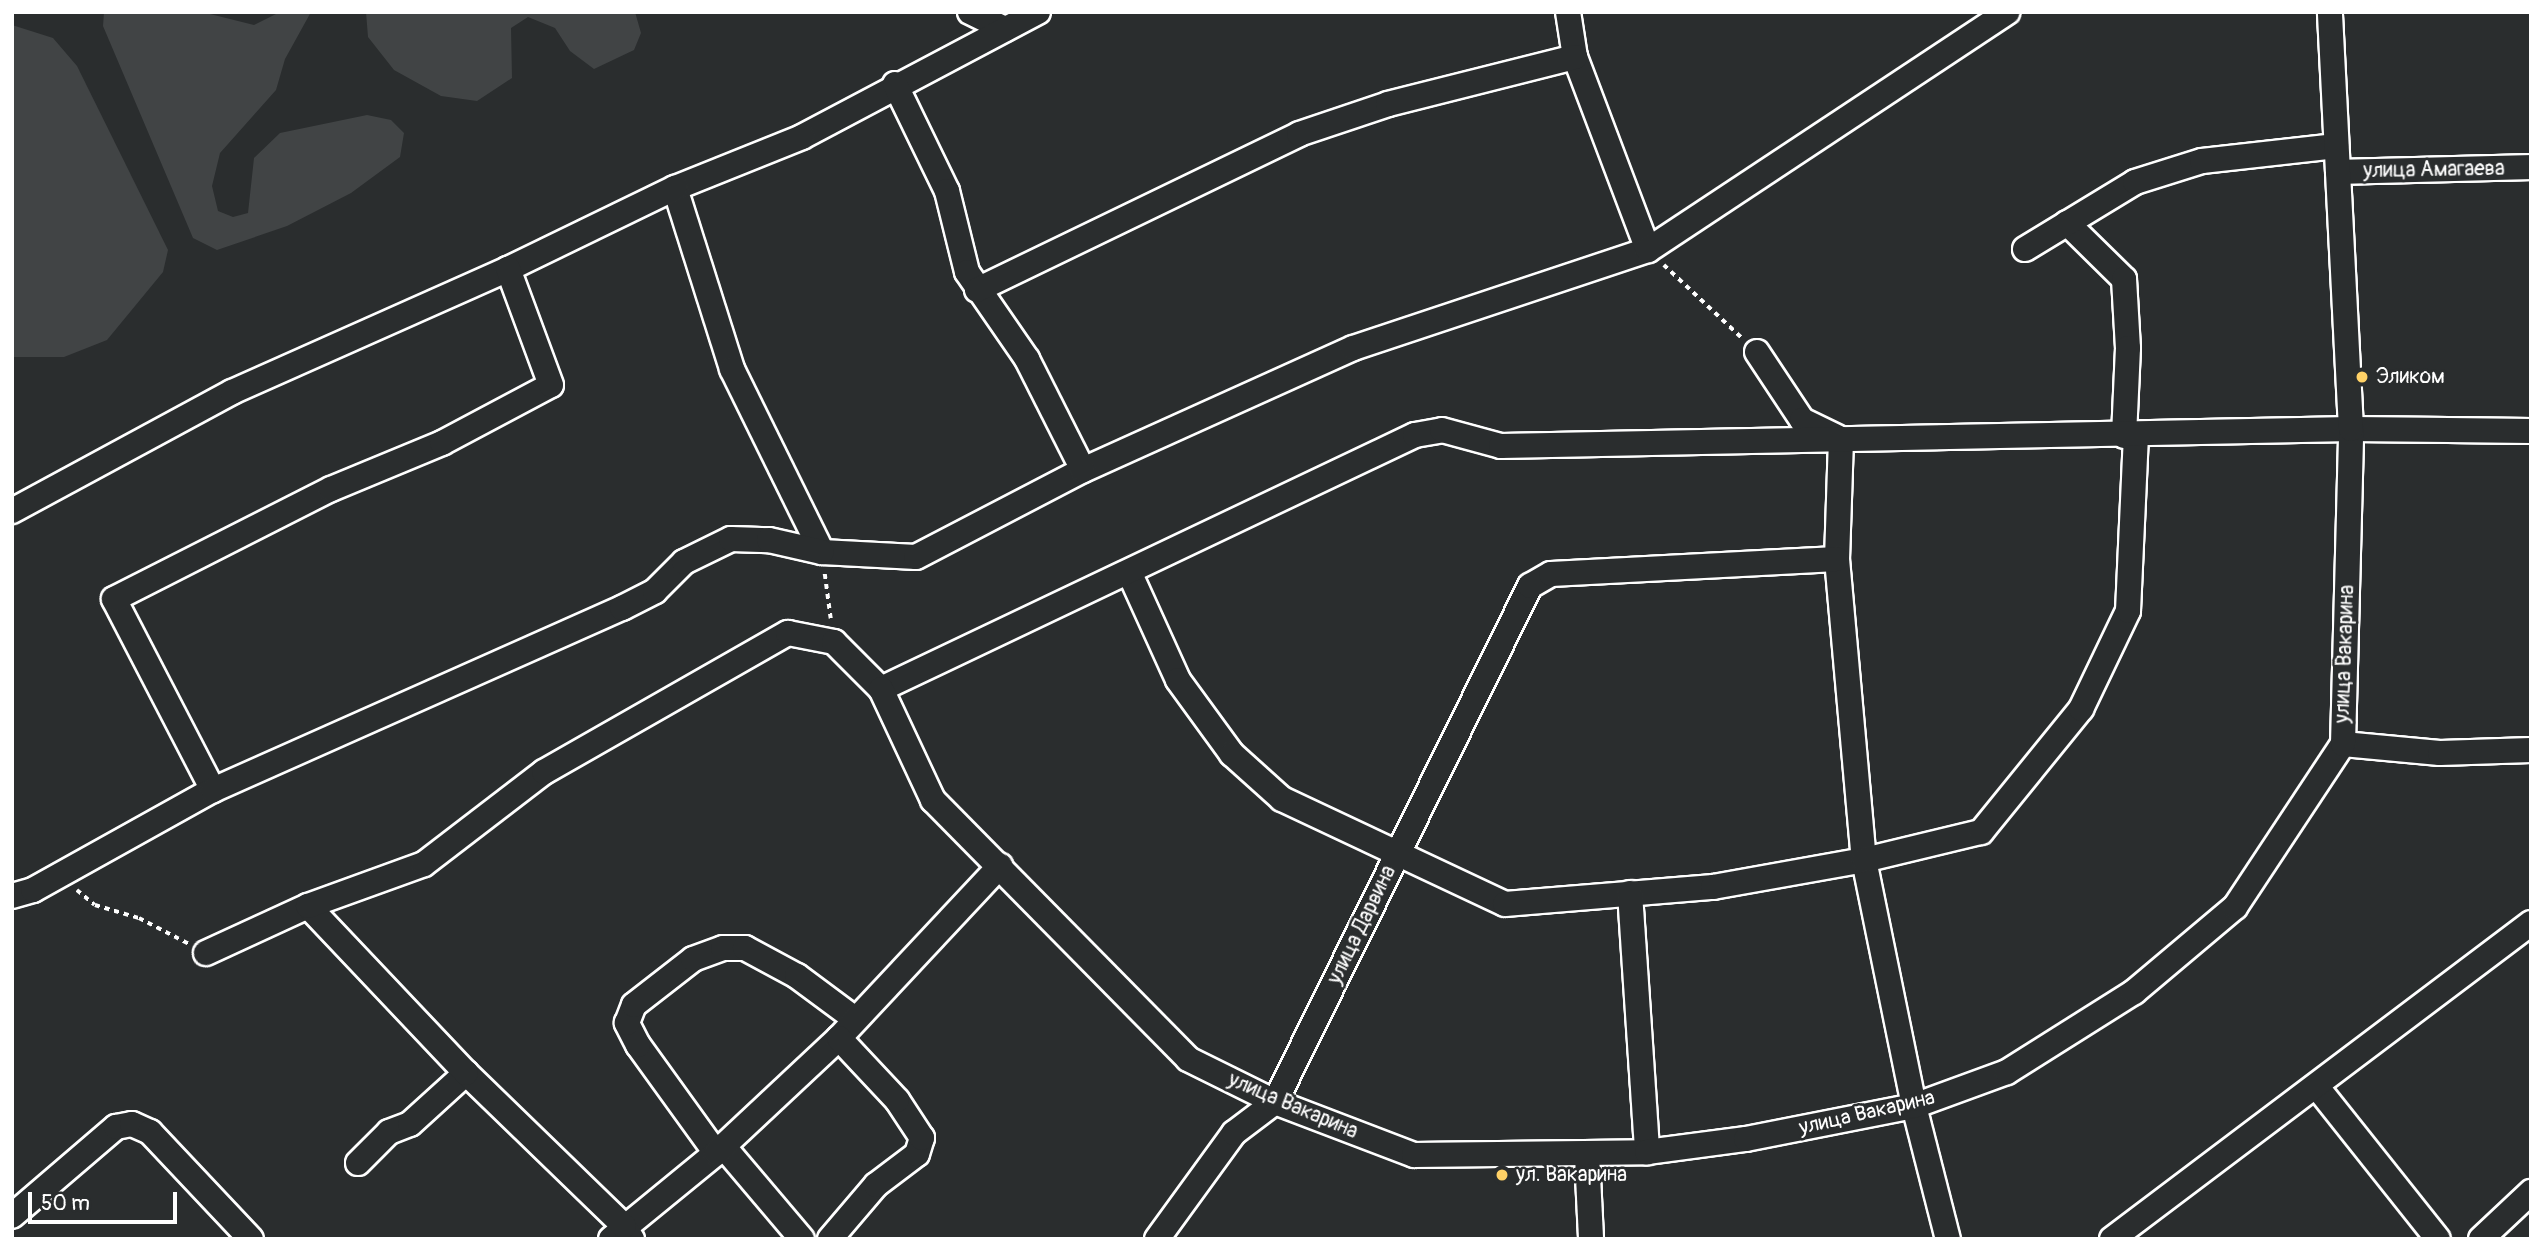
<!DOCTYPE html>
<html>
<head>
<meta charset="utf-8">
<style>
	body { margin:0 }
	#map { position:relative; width:2543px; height:1251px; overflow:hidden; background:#2a2d2e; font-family:Pangolin,sans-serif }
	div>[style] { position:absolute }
	.green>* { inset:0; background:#414445 }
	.path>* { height:3.5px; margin-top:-1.75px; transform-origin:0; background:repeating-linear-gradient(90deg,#fff 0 5px,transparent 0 10px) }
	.roads { filter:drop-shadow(2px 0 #fff) drop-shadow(-2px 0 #fff) drop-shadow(0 2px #fff) drop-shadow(0 -2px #fff) }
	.minor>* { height:24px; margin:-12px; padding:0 12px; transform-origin:12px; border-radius:12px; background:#2a2d2e }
	.dots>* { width:19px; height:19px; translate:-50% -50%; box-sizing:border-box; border:4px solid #2a2d2e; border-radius:50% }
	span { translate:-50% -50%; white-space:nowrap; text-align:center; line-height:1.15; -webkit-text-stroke:5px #2a2d2e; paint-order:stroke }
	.street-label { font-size:21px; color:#fff }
	.poi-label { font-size:21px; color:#fff }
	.left { translate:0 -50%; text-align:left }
	.frame { position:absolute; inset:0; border:14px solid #fff; pointer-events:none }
	.scale { position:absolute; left:28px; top:1192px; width:149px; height:32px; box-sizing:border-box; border:4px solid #fff; border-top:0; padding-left:9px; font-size:21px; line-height:24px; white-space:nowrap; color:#fff; -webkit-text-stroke:5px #2a2d2e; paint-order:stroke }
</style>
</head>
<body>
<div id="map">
	<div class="green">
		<div style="clip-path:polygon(104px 12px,202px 12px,254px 25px,280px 12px,311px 12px,285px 59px,276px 90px,220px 153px,212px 186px,218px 211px,233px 217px,248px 213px,254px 158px,280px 133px,367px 115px,391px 120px,404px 133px,400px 157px,351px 193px,287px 226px,217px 250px,193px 238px,103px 26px)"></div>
		<div style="clip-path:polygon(366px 12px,635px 12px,641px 33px,634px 50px,594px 69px,570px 51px,555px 28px,528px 17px,511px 28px,512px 78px,477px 101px,441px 96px,394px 70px,368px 37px)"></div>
		<div style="clip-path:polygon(12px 25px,53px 38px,77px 66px,168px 250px,163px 272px,107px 340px,64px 357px,12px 357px)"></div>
	</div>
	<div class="path">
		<div style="left:1664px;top:265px;width:108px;rotate:43.1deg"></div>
		<div style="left:825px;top:574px;width:45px;rotate:82.4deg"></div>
		<div style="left:77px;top:890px;width:23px;rotate:40deg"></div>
		<div style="left:95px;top:905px;width:46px;rotate:16.5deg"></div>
		<div style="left:139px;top:918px;width:56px;rotate:27.5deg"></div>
	</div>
	<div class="roads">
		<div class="minor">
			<div style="left:970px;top:12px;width:39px;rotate:26deg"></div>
			<div style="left:1038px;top:12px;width:267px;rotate:152.1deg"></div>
			<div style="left:802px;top:137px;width:137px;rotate:158.1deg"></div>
			<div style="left:675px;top:188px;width:190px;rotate:72.5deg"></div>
			<div style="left:732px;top:369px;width:204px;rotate:63.8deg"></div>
			<div style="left:822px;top:552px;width:94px;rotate:3deg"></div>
			<div style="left:916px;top:557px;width:188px;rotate:-27.5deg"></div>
			<div style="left:1083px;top:470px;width:296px;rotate:-24.3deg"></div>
			<div style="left:1353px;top:348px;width:311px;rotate:-18.4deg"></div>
			<div style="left:1648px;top:250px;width:206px;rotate:-110.7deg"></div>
			<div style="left:1575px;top:57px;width:46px;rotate:-98.8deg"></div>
			<div style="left:895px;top:84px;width:119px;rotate:64.1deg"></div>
			<div style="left:947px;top:191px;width:83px;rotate:76.1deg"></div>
			<div style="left:967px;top:272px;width:106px;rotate:55.4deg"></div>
			<div style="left:1027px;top:359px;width:124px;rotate:63.2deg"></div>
			<div style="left:2338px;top:172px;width:193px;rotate:-1.5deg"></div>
			<div style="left:2067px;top:223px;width:80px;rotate:44.5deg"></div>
			<div style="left:2124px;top:279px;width:69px;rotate:86.7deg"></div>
			<div style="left:2128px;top:348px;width:88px;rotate:92.6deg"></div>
			<div style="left:2025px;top:249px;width:129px;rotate:-31.3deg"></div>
			<div style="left:2135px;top:182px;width:70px;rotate:-17.4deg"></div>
			<div style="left:2202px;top:161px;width:135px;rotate:-6.4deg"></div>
			<div style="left:1648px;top:250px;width:431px;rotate:-33.5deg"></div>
			<div style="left:977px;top:290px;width:358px;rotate:-25.8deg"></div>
			<div style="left:1299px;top:134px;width:94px;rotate:-18.6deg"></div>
			<div style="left:1388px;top:104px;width:193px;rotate:-14.1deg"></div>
			<div style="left:1757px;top:352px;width:82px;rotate:56.5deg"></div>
			<div style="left:1802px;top:420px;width:39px;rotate:26deg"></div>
			<div style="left:1841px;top:439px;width:120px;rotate:91.9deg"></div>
			<div style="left:1837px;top:559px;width:302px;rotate:84.9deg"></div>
			<div style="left:1864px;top:860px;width:251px;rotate:78.5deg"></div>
			<div style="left:1914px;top:1106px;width:137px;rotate:75.7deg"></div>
			<div style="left:12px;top:511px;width:250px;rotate:-28.4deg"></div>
			<div style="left:232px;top:392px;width:302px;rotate:-24deg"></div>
			<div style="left:508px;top:269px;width:186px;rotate:-25.9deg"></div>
			<div style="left:1130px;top:574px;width:116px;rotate:65.6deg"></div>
			<div style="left:1178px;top:680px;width:92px;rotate:53.9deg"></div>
			<div style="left:1232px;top:754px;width:67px;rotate:42deg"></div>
			<div style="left:1282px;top:799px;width:246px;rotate:25.2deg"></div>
			<div style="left:1505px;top:904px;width:209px;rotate:-4.7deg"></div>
			<div style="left:1713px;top:887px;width:153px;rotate:-10.1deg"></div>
			<div style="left:1864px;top:860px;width:120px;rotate:-13.5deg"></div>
			<div style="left:1981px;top:832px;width:159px;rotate:-50.9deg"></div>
			<div style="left:2081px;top:709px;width:109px;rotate:-64.4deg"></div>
			<div style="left:2128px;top:611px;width:174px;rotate:-87.4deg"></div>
			<div style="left:881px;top:689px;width:591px;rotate:-25.44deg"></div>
			<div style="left:1415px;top:435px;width:27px;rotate:-10deg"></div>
			<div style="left:1442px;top:430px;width:61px;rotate:15.2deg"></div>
			<div style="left:1501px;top:446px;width:850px;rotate:-1.15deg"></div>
			<div style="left:2351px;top:429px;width:180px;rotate:0.6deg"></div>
			<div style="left:2343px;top:744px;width:97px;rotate:5.3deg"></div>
			<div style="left:2440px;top:753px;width:91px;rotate:-1.9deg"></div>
			<div style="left:213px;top:790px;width:215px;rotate:-117.4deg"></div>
			<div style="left:114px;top:599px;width:243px;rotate:-26.9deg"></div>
			<div style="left:331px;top:489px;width:120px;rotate:-22.5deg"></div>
			<div style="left:442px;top:443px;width:123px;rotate:-28deg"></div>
			<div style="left:551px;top:385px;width:124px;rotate:-110.3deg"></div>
			<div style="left:1630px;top:893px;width:260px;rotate:86.2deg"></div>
			<div style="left:12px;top:896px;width:22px;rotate:-16deg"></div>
			<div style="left:33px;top:890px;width:206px;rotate:-29.1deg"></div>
			<div style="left:213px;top:790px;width:448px;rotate:-24deg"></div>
			<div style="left:622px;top:608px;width:37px;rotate:-27deg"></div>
			<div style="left:655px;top:591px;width:41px;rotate:-45deg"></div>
			<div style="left:684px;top:562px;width:52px;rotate:-26.1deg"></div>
			<div style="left:731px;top:539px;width:38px;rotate:2deg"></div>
			<div style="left:769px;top:540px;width:54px;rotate:12.8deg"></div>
			<div style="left:206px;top:953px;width:112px;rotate:-24.7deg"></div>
			<div style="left:2317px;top:1087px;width:194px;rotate:51.5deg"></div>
			<div style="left:723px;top:1146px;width:122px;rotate:49.7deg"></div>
			<div style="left:716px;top:1153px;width:133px;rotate:-125.8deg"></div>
			<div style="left:638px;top:1045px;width:25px;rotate:-117deg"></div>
			<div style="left:627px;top:1023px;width:19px;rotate:-69deg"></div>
			<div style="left:634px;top:1005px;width:75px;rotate:-37.9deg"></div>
			<div style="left:693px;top:959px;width:32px;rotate:-20deg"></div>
			<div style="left:723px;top:948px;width:22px"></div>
			<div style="left:745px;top:948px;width:59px;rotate:28.3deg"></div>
			<div style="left:797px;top:976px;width:72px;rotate:36.6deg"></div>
			<div style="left:1587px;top:1156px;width:83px;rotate:87.2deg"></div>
			<div style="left:358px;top:1163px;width:44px;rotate:-45deg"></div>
			<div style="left:389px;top:1132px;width:22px;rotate:-21deg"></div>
			<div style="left:410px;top:1124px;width:76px;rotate:-42.3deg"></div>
			<div style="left:12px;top:1216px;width:137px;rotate:-40.6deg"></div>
			<div style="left:116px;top:1127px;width:16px;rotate:-11deg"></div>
			<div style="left:132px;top:1124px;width:20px;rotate:24deg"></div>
			<div style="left:150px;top:1132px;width:147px;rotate:46.7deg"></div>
			<div style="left:611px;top:1239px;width:136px;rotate:-39.3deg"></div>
			<div style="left:716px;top:1153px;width:168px;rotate:-43.1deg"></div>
			<div style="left:839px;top:1038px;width:236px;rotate:-46.9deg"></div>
			<div style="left:632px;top:1239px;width:15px;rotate:-122deg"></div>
			<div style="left:624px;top:1226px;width:220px;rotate:-135.9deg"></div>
			<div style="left:466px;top:1073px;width:230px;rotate:-133.4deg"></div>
			<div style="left:308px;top:906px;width:123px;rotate:-19.9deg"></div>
			<div style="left:424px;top:864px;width:151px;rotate:-37.5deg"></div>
			<div style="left:544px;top:772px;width:281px;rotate:-29.7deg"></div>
			<div style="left:788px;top:633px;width:47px;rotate:11.1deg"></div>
			<div style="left:834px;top:642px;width:66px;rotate:45deg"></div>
			<div style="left:881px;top:689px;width:123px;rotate:64.9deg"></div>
			<div style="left:933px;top:800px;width:363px;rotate:45.4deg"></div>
			<div style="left:1188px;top:1059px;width:97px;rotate:26.3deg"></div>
			<div style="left:1275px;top:1102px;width:149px;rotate:20.9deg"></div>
			<div style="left:1414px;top:1155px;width:233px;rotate:-0.7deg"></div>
			<div style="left:1647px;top:1152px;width:100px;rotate:-7.5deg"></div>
			<div style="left:1746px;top:1139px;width:171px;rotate:-11.1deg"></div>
			<div style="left:1914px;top:1106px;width:99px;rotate:-20.1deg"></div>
			<div style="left:2007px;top:1072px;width:150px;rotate:-32.2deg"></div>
			<div style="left:2134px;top:992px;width:132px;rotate:-40.1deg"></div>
			<div style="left:2235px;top:907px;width:196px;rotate:-56.5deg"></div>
			<div style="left:2343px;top:744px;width:315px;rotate:-88.5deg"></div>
			<div style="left:2351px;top:429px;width:418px;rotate:-92.9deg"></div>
			<div style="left:830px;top:1239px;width:71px;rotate:-49.6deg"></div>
			<div style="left:876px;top:1185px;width:51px;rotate:-37.1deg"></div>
			<div style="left:917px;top:1154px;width:17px;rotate:-73deg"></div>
			<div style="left:922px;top:1138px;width:45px;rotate:-123.3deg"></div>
			<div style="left:897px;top:1100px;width:85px;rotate:-133.1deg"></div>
			<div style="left:1157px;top:1239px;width:131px;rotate:-54deg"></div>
			<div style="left:1234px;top:1133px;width:51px;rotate:-37.1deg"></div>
			<div style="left:1275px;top:1102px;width:576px;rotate:-63.7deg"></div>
			<div style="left:1530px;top:586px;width:24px;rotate:-30deg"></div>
			<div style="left:1551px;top:574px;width:286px;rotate:-3deg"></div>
			<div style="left:2112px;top:1239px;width:525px;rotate:-37.02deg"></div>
			<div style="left:2481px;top:1239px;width:69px;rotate:-43.2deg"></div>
		</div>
	</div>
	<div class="dots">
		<div style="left:2362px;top:377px;background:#ffd166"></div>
		<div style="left:1502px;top:1175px;background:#ffd166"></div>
	</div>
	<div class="street-label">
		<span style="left:2434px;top:170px;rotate:-1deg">улица Амагаева</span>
		<span style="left:2345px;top:654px;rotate:-88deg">улица Вакарина</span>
		<span style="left:1362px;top:925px;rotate:-64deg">улица Дарвина</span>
		<span style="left:1293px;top:1106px;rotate:23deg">улица Вакарина</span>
		<span style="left:1867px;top:1113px;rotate:-13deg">улица Вакарина</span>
	</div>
	<div class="poi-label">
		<span class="left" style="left:2376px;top:377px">Эликом</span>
		<span class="left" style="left:1516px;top:1175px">ул. Вакарина</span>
	</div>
	<div class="frame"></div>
	<div class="scale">50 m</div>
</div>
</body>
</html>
